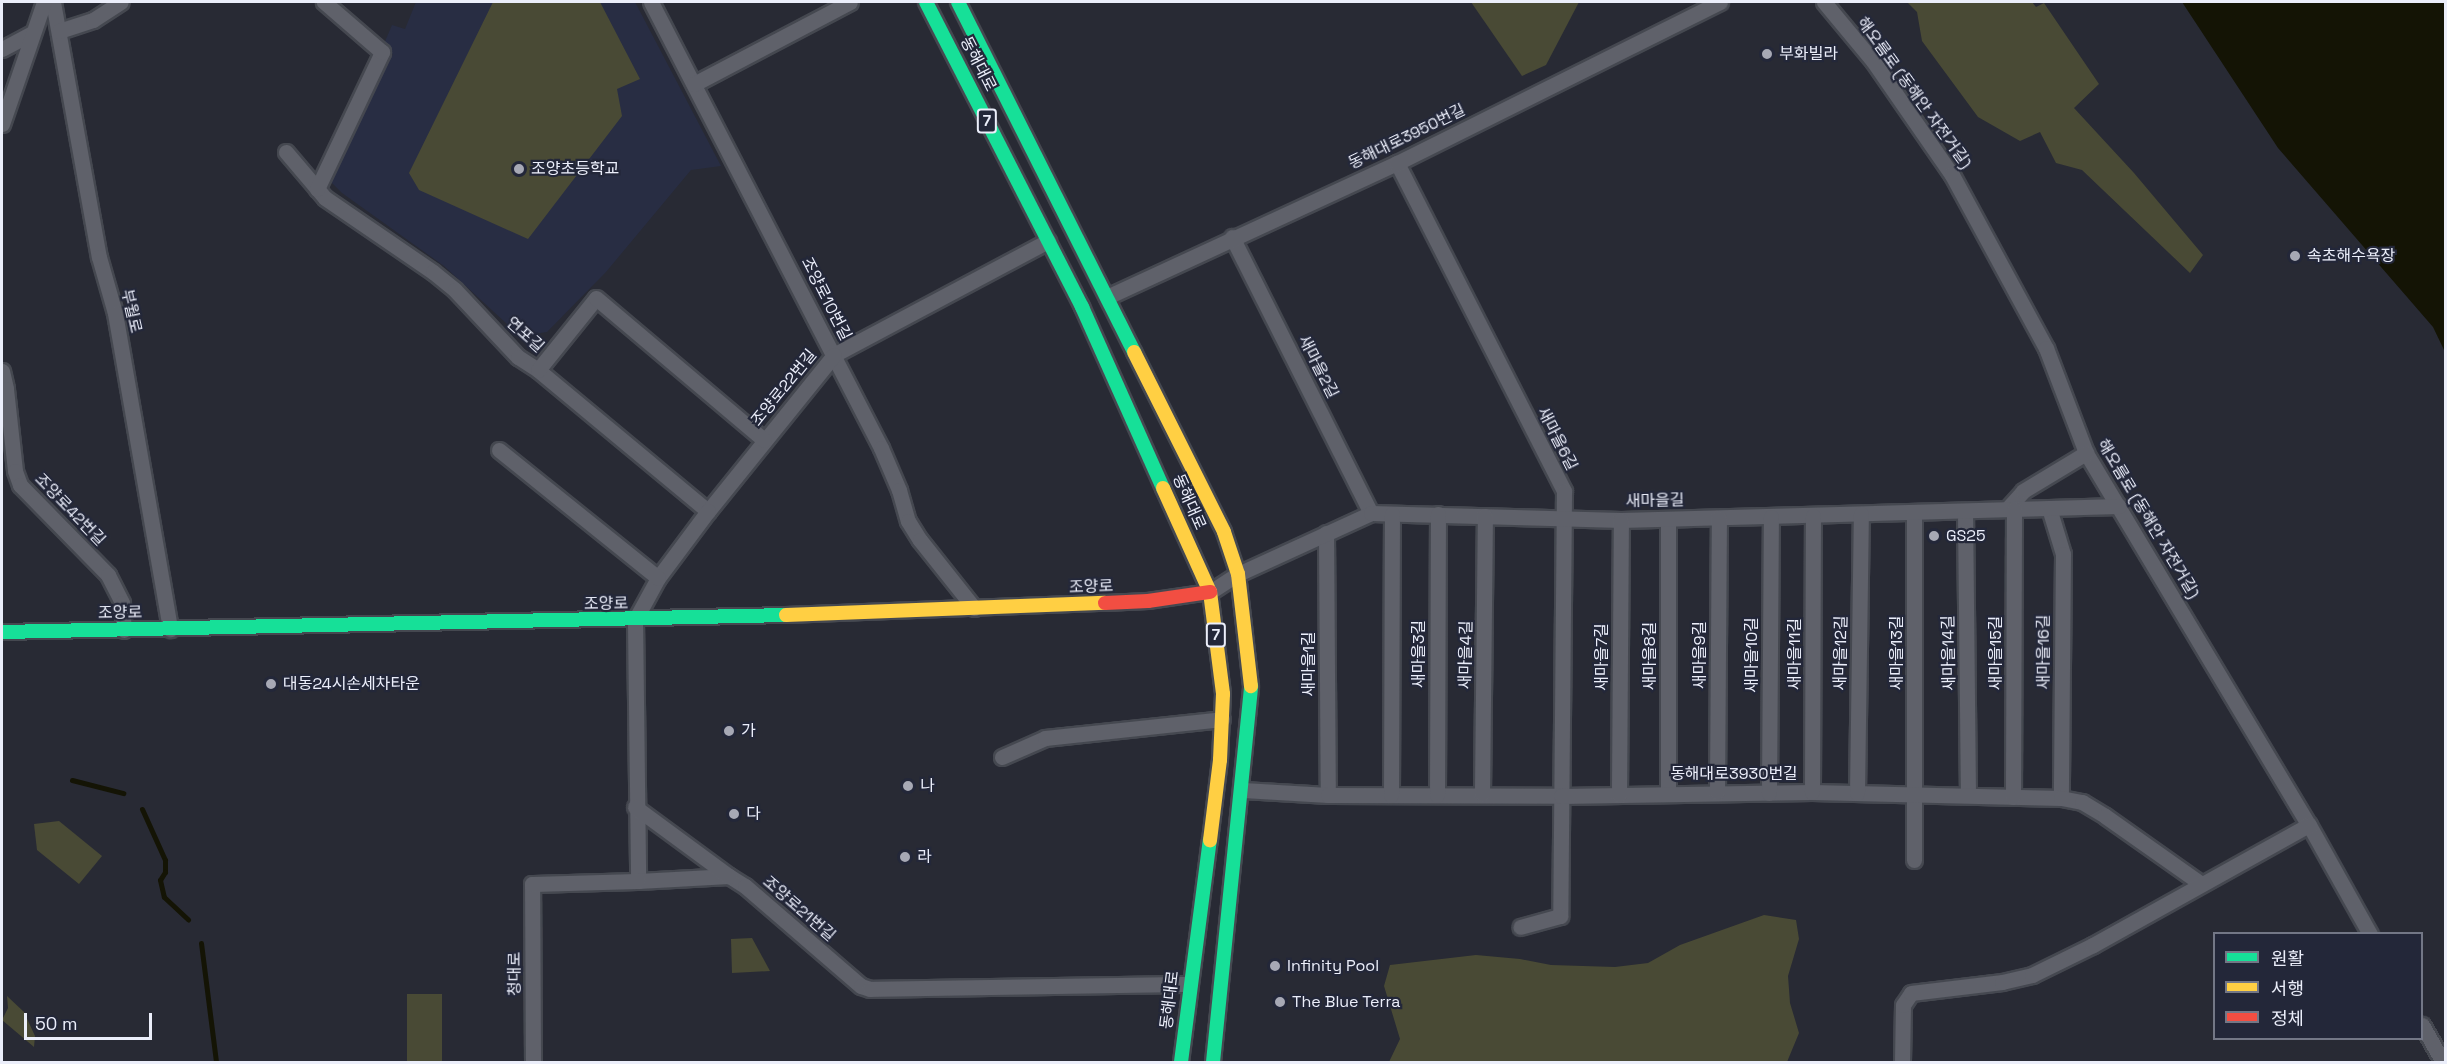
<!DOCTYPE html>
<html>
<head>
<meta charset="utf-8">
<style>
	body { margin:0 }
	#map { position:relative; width:2447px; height:1064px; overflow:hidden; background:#282a34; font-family:"Space Grotesk","Noto Sans KR",sans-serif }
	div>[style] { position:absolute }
	.built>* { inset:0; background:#282d43 }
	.green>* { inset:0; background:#494a35; transform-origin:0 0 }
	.water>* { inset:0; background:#141405 }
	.stream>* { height:5px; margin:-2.5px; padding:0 2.5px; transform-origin:2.5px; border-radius:2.5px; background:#141405 }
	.roads { filter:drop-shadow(2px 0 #454850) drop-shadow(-2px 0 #454850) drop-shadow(0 2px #454850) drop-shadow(0 -2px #454850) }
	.street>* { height:15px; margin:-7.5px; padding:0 7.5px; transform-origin:7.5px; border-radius:7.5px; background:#5f616a }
	.fast>* { height:14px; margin:-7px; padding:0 7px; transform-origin:7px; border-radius:7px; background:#16e098 }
	.slow>* { height:14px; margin:-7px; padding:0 7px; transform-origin:7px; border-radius:7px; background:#ffcf43 }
	.jam>* { height:14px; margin:-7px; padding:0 7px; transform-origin:7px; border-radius:7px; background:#f24e42 }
	.dots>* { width:16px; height:16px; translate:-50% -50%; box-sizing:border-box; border:3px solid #232739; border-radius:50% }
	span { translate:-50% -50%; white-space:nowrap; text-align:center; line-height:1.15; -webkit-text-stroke:4.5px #232739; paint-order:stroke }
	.shield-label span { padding:2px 4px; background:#232739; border:2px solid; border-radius:4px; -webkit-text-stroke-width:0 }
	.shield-label { font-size:15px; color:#ebeefa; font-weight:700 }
	.poi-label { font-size:16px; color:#ebeefa }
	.left { translate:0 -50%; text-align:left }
	.street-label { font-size:16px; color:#ebeefa }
	.frame { position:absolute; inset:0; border:3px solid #ebeefa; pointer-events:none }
	.legend { position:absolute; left:2213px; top:932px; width:210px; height:108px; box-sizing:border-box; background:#232739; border:2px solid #737786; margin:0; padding:8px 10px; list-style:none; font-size:18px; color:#ebeefa }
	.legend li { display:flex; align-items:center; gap:12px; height:30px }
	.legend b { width:30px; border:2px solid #737786 }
	.scale { position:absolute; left:24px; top:1013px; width:128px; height:27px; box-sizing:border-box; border:3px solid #ebeefa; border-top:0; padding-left:8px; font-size:18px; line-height:21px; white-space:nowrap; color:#ebeefa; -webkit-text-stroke:4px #232739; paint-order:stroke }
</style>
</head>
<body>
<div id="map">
	<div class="built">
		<div style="clip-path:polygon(416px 2px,635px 2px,721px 166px,691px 170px,606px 272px,547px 332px,520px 336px,444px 266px,342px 193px,329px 180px,393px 54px,386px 53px,383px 46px,392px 25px,405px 29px)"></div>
	</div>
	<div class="green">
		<div style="clip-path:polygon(493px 2px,600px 2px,640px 79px,617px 89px,622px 116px,528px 239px,419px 190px,409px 173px)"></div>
		<div style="clip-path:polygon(1471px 2px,1579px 2px,1546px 65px,1522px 76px)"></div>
		<div style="clip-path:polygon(1907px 2px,2032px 2px,2036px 7px,2044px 3px,2099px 84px,2074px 108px,2134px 173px,2203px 255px,2190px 273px,2082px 170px,2056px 163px,2040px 132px,2020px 141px,1978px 117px,1922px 41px,1917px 12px)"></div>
		<div style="clip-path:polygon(59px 821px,102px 856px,79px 884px,37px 850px,34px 824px)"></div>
		<div style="clip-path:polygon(1764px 915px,1796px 920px,1799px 939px,1788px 976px,1790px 1003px,1799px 1033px,1787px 1062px,1389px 1062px,1400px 1039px,1384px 986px,1390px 965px,1476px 955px,1520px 959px,1551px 965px,1615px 967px,1648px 963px,1680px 945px)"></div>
		<div style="clip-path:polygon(752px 938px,770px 971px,732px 973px,731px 939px)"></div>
		<div style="left:407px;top:994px;width:35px;height:68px"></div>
		<div style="clip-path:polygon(7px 996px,24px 1012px,35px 1036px,34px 1047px,2px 1020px,8px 1008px)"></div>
	</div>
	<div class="water">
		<div style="clip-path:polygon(2182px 2px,2445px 2px,2445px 352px,2433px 327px,2278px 148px)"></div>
	</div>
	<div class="stream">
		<div style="left:72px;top:780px;width:53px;rotate:14.3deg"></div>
		<div style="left:142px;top:809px;width:56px;rotate:65.7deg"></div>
		<div style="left:165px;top:860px;width:12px;rotate:90deg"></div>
		<div style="left:165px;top:872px;width:9px;rotate:122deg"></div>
		<div style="left:160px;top:880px;width:17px;rotate:77deg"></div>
		<div style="left:164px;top:897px;width:33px;rotate:43deg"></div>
		<div style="left:201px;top:943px;width:120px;rotate:82.8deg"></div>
	</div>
	<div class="roads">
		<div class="street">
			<div style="left:53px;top:2px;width:259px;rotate:79.8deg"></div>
			<div style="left:99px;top:257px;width:58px;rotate:74.1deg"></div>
			<div style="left:115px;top:313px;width:321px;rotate:80.1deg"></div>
			<div style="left:651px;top:2px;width:502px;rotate:62.72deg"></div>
			<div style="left:881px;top:448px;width:46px;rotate:66.8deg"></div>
			<div style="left:899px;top:490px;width:32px;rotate:74deg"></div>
			<div style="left:908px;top:521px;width:22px;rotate:58deg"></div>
			<div style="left:920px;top:540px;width:87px;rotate:51.5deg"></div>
			<div style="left:1824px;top:2px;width:77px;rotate:50.3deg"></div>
			<div style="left:1873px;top:61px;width:139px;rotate:55.3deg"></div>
			<div style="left:1952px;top:175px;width:197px;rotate:61.5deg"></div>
			<div style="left:2046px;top:348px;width:112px;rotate:69.1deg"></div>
			<div style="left:2086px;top:453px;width:434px;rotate:59.1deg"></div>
			<div style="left:2309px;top:825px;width:125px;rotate:60.8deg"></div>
			<div style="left:59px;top:31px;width:36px;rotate:-18deg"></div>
			<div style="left:93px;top:20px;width:33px;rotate:-33deg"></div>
			<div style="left:2px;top:49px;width:34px;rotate:-28deg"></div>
			<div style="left:694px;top:84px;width:176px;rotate:-27.7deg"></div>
			<div style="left:2px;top:124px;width:129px;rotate:-71deg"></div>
			<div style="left:286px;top:152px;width:60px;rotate:49.7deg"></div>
			<div style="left:325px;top:198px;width:131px;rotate:34.4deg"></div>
			<div style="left:433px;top:272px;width:28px;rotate:39deg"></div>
			<div style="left:455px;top:290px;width:92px;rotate:46.8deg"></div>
			<div style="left:518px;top:357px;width:24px;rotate:33deg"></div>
			<div style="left:538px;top:370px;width:221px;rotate:39.7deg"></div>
			<div style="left:1397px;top:163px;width:368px;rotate:63deg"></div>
			<div style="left:1564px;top:491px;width:425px;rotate:90.5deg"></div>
			<div style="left:1560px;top:916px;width:41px;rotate:164.6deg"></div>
			<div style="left:317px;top:189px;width:152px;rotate:-64.6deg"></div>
			<div style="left:382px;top:52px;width:77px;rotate:-139.2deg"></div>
			<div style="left:1232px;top:237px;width:309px;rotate:63.3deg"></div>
			<div style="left:1048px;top:241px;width:242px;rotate:152deg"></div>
			<div style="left:834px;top:355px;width:201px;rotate:128.9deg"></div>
			<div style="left:708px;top:511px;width:84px;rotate:126.7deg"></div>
			<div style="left:658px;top:578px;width:48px;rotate:118.7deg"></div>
			<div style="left:635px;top:620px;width:261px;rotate:89.3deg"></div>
			<div style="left:638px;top:881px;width:91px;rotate:-3.1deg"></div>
			<div style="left:729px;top:876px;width:19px;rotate:32deg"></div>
			<div style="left:745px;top:886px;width:153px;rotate:40.8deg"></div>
			<div style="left:861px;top:986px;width:9px;rotate:18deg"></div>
			<div style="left:870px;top:989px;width:320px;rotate:-0.9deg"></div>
			<div style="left:1107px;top:297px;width:319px;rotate:-24.8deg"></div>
			<div style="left:1397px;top:163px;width:361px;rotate:-26.5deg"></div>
			<div style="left:538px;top:370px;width:92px;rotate:-51.1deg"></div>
			<div style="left:596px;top:298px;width:220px;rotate:40.2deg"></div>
			<div style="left:2px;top:371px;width:18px;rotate:77deg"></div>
			<div style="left:6px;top:389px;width:82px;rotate:83.7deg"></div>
			<div style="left:15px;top:471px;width:15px;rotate:70deg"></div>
			<div style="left:20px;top:485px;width:126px;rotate:45.6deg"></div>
			<div style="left:108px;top:575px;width:31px;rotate:63deg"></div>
			<div style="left:122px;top:603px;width:27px;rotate:86deg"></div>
			<div style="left:499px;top:450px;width:204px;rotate:38.8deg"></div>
			<div style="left:2049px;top:508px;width:48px;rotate:73.1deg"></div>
			<div style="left:2063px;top:554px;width:244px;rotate:90.5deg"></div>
			<div style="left:2007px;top:509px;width:24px;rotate:-48deg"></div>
			<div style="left:2023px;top:491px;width:74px;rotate:-31.1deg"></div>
			<div style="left:1965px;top:511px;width:284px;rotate:89.4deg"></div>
			<div style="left:1914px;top:512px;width:348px;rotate:90deg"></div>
			<div style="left:1668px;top:519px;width:273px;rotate:90deg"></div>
			<div style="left:1326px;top:533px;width:262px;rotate:89.6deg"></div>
			<div style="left:1210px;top:592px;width:33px;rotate:-33deg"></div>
			<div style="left:1238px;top:574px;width:146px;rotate:-24.6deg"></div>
			<div style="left:1371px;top:513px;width:250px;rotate:1.6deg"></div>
			<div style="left:1621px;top:520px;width:498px;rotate:-1.6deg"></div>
			<div style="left:1002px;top:757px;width:47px;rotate:-23.8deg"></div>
			<div style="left:1045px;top:738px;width:178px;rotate:-6.1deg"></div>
			<div style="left:1243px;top:790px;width:85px;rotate:3.4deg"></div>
			<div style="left:1328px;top:795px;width:233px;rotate:0.2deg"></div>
			<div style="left:1561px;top:796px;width:251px;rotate:-0.9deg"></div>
			<div style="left:1812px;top:792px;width:249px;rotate:1.4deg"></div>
			<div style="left:2061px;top:798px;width:21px;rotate:11deg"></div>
			<div style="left:2082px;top:802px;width:27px;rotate:31deg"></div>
			<div style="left:2105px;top:816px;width:116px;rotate:35.2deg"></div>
			<div style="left:1717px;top:792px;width:274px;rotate:-89.6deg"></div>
			<div style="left:1812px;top:792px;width:276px;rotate:-89.8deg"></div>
			<div style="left:1769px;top:793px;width:276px;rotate:-89.6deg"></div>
			<div style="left:1857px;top:793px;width:279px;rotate:-89.2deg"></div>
			<div style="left:1482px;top:794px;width:278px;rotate:-89.4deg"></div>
			<div style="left:1391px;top:795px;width:281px;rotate:-89.8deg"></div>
			<div style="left:1437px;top:795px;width:281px;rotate:-89.8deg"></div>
			<div style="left:1619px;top:795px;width:275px;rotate:-89.6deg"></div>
			<div style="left:2013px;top:797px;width:288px;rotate:-89.8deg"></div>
			<div style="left:635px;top:807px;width:117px;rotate:36.3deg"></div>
			<div style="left:2422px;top:1025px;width:43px;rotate:60.4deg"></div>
			<div style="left:533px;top:1062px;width:178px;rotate:-90.3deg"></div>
			<div style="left:532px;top:884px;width:106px;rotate:-1.6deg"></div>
			<div style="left:1902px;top:1062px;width:57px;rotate:-89deg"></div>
			<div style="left:1903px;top:1005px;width:14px;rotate:-56deg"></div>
			<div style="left:1911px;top:993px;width:92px;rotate:-6.9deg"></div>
			<div style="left:2002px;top:982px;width:31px;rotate:-13deg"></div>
			<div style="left:2032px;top:975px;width:68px;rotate:-26.2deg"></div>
			<div style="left:2093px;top:945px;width:247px;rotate:-29.1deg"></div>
		</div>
		<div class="fast">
			<div style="left:926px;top:2px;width:343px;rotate:62.9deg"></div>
			<div style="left:1082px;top:307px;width:198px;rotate:65.9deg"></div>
			<div style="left:958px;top:2px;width:392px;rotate:63.3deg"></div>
			<div style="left:2px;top:632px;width:784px;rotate:-1.24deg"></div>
			<div style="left:1181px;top:1062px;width:224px;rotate:-82.6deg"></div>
			<div style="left:1213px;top:1062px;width:378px;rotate:-84.2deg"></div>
		</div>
		<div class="slow">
			<div style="left:1134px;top:352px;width:201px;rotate:63.4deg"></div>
			<div style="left:1224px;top:532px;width:44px;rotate:71.6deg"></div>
			<div style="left:1238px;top:574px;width:113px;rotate:83.4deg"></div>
			<div style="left:1163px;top:488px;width:114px;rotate:65.7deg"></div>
			<div style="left:1210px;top:592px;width:103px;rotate:82.7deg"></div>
			<div style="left:1223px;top:694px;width:66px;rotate:92.6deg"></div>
			<div style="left:1220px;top:760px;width:81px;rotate:97.1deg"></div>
			<div style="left:786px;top:615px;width:319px;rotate:-2.2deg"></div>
		</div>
		<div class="jam">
			<div style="left:1105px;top:603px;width:43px;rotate:-2.7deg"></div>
			<div style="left:1148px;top:601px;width:63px;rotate:-8.3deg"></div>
		</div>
	</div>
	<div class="dots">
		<div style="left:1767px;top:54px;background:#a7a9b5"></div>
		<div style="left:519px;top:169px;background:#a7a9b5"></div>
		<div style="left:2295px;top:256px;background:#a7a9b5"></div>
		<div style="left:1934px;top:536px;background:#a7a9b5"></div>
		<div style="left:271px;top:684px;background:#a7a9b5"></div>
		<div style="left:729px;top:731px;background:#a7a9b5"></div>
		<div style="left:908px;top:786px;background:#a7a9b5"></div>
		<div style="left:734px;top:814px;background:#a7a9b5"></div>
		<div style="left:905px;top:857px;background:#a7a9b5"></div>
		<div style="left:1275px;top:966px;background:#a7a9b5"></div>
		<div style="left:1280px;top:1002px;background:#a7a9b5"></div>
	</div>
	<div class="shield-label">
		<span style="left:987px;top:121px">7</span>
		<span style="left:1216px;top:635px">7</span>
	</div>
	<div class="poi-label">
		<span class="left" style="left:1779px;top:54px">부화빌라</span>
		<span class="left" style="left:531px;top:169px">조양초등학교</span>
		<span class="left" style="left:2307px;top:256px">속초해수욕장</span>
		<span class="left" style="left:1946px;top:536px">GS25</span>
		<span class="left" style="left:283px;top:684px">대동24시손세차타운</span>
		<span class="left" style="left:741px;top:731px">가</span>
		<span class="left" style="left:920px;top:786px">나</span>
		<span class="left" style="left:746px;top:814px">다</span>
		<span class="left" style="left:917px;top:857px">라</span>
		<span class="left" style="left:1287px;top:966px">Infinity Pool</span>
		<span class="left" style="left:1292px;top:1002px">The Blue Terra</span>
	</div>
	<div class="street-label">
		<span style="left:978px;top:64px;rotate:63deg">동해대로</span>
		<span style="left:1914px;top:93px;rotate:54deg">해오름로 (동해안 자전거길)</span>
		<span style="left:1407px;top:137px;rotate:-26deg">동해대로3950번길</span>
		<span style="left:826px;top:299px;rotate:63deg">조양로10번길</span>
		<span style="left:131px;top:311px;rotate:77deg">부월로</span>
		<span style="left:525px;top:335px;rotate:42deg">연포길</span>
		<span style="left:1318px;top:367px;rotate:63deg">새마을2길</span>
		<span style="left:784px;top:388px;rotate:-51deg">조양로22번길</span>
		<span style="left:1557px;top:439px;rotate:63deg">새마을6길</span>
		<span style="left:1655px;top:501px;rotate:-1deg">새마을길</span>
		<span style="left:1189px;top:502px;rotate:66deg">동해대로</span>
		<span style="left:70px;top:510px;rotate:46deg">조양로42번길</span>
		<span style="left:2148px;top:519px;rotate:59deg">해오름로 (동해안 자전거길)</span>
		<span style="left:1091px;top:587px;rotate:-2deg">조양로</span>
		<span style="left:606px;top:604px;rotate:-1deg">조양로</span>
		<span style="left:120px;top:613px;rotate:-1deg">조양로</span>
		<span style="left:2044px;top:652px;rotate:-90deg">새마을16길</span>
		<span style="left:1841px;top:653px;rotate:-89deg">새마을12길</span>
		<span style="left:1897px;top:653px;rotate:-90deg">새마을13길</span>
		<span style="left:1949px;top:653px;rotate:-91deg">새마을14길</span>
		<span style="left:1996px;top:653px;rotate:-90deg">새마을15길</span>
		<span style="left:1419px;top:654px;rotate:-90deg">새마을3길</span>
		<span style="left:1795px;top:654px;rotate:-90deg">새마을11길</span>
		<span style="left:1466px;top:655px;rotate:-89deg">새마을4길</span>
		<span style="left:1700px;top:655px;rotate:-90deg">새마을9길</span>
		<span style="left:1752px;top:655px;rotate:-90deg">새마을10길</span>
		<span style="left:1650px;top:656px;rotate:-90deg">새마을8길</span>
		<span style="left:1602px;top:657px;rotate:-90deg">새마을7길</span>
		<span style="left:1309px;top:664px;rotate:-90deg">새마을1길</span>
		<span style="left:1734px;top:774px">동해대로3930번길</span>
		<span style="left:799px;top:909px;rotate:41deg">조양로21번길</span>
		<span style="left:515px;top:974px;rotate:-90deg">청대로</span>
		<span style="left:1170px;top:1000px;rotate:-83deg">동해대로</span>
	</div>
	<div class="frame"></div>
	<ul class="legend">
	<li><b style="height:8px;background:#16e098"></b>원활</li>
	<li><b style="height:8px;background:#ffcf43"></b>서행</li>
	<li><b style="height:8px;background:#f24e42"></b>정체</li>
	</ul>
	<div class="scale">50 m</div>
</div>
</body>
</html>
